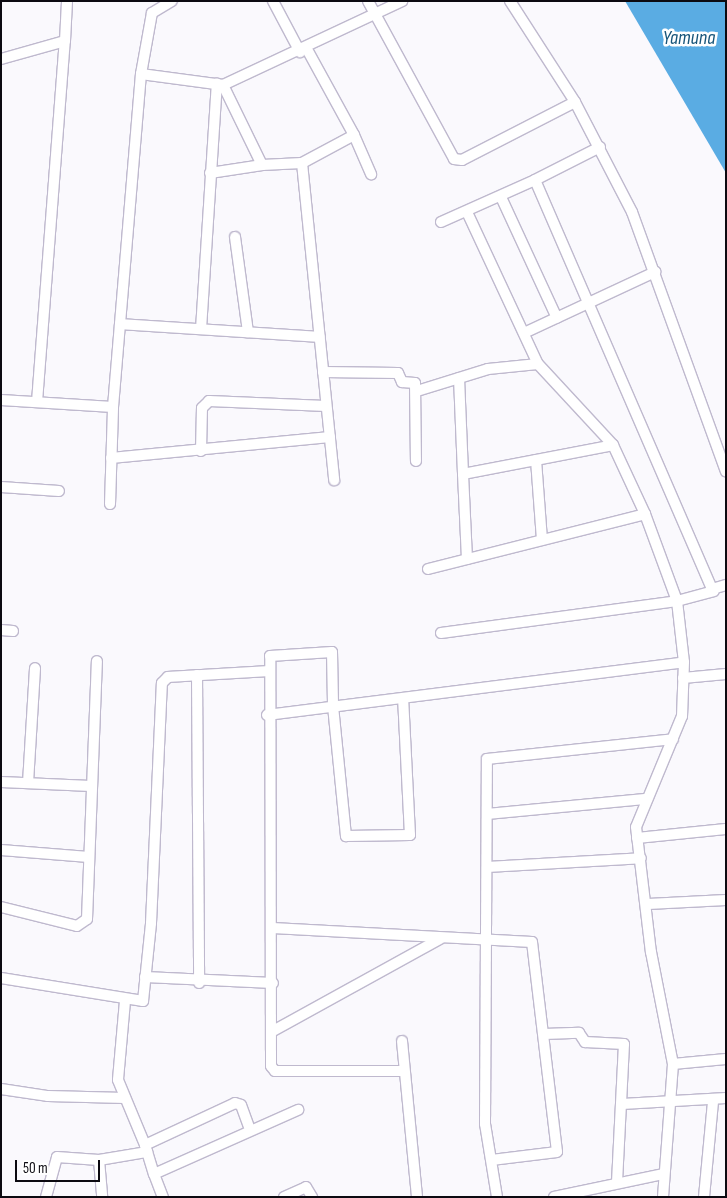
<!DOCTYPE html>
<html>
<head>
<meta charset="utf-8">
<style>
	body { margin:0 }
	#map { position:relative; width:727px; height:1198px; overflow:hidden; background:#faf9fd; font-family:"Sofia Sans Condensed",sans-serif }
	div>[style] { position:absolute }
	.water>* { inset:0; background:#5aace3 }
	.roads { filter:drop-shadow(1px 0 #bfb9ce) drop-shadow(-1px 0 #bfb9ce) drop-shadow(0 1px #bfb9ce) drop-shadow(0 -1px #bfb9ce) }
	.minor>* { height:10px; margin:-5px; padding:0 5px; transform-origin:5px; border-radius:5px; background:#fff }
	span { translate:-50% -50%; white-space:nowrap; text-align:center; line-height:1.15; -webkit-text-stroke:5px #fff; paint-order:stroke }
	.water-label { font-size:20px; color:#18557a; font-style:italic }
	.frame { position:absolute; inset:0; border:2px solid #0c0a11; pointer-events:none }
	.scale { position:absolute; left:15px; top:1160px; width:85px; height:22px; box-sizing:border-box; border:2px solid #0c0a11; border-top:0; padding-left:6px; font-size:15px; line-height:18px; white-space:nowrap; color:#0c0a11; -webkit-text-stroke:4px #fff; paint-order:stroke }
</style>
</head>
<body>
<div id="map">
	<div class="water">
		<div style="clip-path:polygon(625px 1px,726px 1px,726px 173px)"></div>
	</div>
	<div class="roads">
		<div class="minor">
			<div style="left:273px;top:1px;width:58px;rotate:62.1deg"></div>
			<div style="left:368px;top:1px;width:180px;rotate:61.4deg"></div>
			<div style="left:454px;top:159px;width:8px;rotate:7deg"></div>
			<div style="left:462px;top:160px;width:127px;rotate:-27.2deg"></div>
			<div style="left:510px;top:1px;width:120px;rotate:57.2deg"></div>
			<div style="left:575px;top:102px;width:124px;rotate:62.6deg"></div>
			<div style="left:632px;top:212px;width:276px;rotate:70.1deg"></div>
			<div style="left:1px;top:59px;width:66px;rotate:-15.7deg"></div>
			<div style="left:65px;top:41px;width:40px;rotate:-87.1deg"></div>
			<div style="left:141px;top:74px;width:83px;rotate:7.6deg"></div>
			<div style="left:223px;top:85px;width:198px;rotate:-25.1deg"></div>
			<div style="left:223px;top:85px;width:89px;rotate:64deg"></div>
			<div style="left:262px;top:165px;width:40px;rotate:-2.9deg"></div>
			<div style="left:302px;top:163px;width:59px;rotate:-28.3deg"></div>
			<div style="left:354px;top:135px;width:98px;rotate:-118.7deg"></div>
			<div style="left:354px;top:135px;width:43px;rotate:66.4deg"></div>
			<div style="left:600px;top:147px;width:73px;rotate:153.1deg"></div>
			<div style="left:535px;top:180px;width:446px;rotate:66.6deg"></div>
			<div style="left:712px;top:589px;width:15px;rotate:-16deg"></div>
			<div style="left:302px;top:163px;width:319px;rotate:84.2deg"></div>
			<div style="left:210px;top:173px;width:53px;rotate:-8.7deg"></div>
			<div style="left:501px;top:197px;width:133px;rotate:65.2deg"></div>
			<div style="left:467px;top:212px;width:168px;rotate:65deg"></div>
			<div style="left:538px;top:364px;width:110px;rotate:47.2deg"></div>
			<div style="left:613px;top:445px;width:76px;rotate:65.1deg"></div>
			<div style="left:645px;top:514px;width:93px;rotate:69.8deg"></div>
			<div style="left:677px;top:601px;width:61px;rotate:83.5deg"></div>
			<div style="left:684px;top:662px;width:54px;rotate:92.1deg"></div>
			<div style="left:682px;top:716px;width:120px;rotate:112.5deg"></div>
			<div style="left:636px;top:827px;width:126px;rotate:83.2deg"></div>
			<div style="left:651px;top:952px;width:114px;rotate:78.9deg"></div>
			<div style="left:673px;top:1064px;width:133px;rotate:94.3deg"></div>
			<div style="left:441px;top:222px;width:103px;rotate:-24.1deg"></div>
			<div style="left:235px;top:237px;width:96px;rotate:82.2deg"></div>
			<div style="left:120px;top:324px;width:200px;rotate:3.7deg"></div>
			<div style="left:201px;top:329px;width:246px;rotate:-86.3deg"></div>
			<div style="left:524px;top:333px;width:145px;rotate:-25deg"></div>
			<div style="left:323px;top:372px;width:75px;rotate:0.8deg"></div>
			<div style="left:398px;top:373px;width:10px;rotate:66deg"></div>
			<div style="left:402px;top:382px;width:13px;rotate:4deg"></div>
			<div style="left:415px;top:383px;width:78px;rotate:89.3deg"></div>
			<div style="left:459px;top:378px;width:96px;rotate:87.6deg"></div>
			<div style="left:417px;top:391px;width:74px;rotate:-17.2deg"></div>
			<div style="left:488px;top:369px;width:50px;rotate:-5.7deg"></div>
			<div style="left:1px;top:400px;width:112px;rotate:3.6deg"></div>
			<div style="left:37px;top:402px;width:362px;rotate:-85.6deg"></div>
			<div style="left:201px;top:451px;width:43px;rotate:-88.7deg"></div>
			<div style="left:202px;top:408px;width:10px;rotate:-45deg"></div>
			<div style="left:209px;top:401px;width:117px;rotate:2.4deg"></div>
			<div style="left:111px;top:458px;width:220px;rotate:-5.5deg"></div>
			<div style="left:536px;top:460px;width:80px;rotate:85.7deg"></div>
			<div style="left:1px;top:487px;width:58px;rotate:3.9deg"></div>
			<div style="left:110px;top:504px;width:97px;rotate:-88.2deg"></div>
			<div style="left:113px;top:407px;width:334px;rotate:-85.2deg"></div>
			<div style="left:141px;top:74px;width:62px;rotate:-79.8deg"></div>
			<div style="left:152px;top:13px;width:23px;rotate:-31deg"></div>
			<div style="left:467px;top:559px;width:85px;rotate:-92.7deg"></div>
			<div style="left:463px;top:474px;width:153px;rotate:-10.9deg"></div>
			<div style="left:428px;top:569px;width:224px;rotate:-14.2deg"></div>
			<div style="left:1px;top:630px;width:12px;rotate:5deg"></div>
			<div style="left:441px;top:633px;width:238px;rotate:-7.7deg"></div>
			<div style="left:677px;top:601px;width:38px;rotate:-15deg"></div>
			<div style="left:197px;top:675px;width:308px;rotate:89.6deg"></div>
			<div style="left:683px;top:678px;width:43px;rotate:-5.3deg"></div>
			<div style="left:267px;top:715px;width:420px;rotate:-7.2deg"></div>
			<div style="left:1px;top:782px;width:90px;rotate:2.5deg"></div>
			<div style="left:28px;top:783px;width:115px;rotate:-86.5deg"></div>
			<div style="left:487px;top:814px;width:161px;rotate:-5.4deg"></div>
			<div style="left:637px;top:838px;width:89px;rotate:-5.8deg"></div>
			<div style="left:1px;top:850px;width:88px;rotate:4.5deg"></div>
			<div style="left:487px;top:867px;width:154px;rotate:-3.3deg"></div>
			<div style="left:648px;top:904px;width:78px;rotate:-2.9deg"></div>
			<div style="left:1px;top:907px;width:78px;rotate:14deg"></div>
			<div style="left:77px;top:926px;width:12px;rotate:-35deg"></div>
			<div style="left:87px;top:919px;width:258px;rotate:-87.8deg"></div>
			<div style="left:273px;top:928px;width:259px;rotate:3.1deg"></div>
			<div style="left:532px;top:942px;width:211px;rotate:83.2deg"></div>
			<div style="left:557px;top:1152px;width:66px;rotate:173.1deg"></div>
			<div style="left:145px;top:977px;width:128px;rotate:2.7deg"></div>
			<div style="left:1px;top:978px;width:144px;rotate:9.2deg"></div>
			<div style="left:143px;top:1001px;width:78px;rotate:-84.1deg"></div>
			<div style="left:151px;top:923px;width:240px;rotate:-87.4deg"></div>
			<div style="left:162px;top:683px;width:8px;rotate:-45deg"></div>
			<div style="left:168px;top:677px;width:101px;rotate:-3.4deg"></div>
			<div style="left:125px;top:1001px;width:79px;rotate:95.1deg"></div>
			<div style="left:118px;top:1080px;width:70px;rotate:67.4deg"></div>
			<div style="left:145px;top:1145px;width:99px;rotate:-25deg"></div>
			<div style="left:235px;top:1103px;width:6px;rotate:18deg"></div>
			<div style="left:241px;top:1105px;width:27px;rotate:70deg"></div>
			<div style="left:273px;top:1031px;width:191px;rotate:-28.9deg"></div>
			<div style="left:544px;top:1034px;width:35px;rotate:-2deg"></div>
			<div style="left:579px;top:1033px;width:11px;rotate:56deg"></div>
			<div style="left:585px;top:1042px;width:39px;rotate:3deg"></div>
			<div style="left:624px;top:1044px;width:139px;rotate:92.9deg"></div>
			<div style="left:402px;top:1041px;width:157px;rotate:84.5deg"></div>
			<div style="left:673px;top:1064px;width:53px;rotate:-5.4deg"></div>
			<div style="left:403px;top:1071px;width:128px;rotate:180deg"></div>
			<div style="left:275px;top:1071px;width:6px;rotate:-129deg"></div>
			<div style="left:271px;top:1066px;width:410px;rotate:-90.1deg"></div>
			<div style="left:270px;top:656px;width:62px;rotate:-3.7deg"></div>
			<div style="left:332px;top:652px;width:54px;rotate:88.9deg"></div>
			<div style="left:333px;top:706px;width:131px;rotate:84.3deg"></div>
			<div style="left:346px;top:836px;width:64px;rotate:-0.9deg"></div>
			<div style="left:410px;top:835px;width:137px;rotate:-92.9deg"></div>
			<div style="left:1px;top:1089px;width:48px;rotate:8.5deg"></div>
			<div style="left:48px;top:1096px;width:77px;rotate:1.5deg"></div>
			<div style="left:622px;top:1104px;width:104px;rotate:-3.3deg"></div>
			<div style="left:145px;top:1145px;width:30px;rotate:73deg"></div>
			<div style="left:154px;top:1174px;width:158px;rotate:-24deg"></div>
			<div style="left:99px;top:1160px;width:37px;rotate:85deg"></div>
			<div style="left:154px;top:1174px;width:25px;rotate:69deg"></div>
			<div style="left:46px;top:1197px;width:41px;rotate:-74.6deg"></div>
			<div style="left:57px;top:1157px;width:42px;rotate:4.1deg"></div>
			<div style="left:99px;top:1160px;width:49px;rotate:-9.5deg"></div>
			<div style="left:284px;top:1197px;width:24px;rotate:-24deg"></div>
			<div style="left:306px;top:1187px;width:12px;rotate:59deg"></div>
			<div style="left:497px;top:1197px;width:74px;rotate:-99.3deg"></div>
			<div style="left:485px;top:1124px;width:365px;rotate:-89.7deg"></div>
			<div style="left:487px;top:759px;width:187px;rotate:-6.1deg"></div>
			<div style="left:554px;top:1197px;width:111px;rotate:-11.9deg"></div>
			<div style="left:704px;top:1197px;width:96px;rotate:-84.6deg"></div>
		</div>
	</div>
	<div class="water-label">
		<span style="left:689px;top:38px">Yamuna</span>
	</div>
	<div class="frame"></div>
	<div class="scale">50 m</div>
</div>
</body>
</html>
